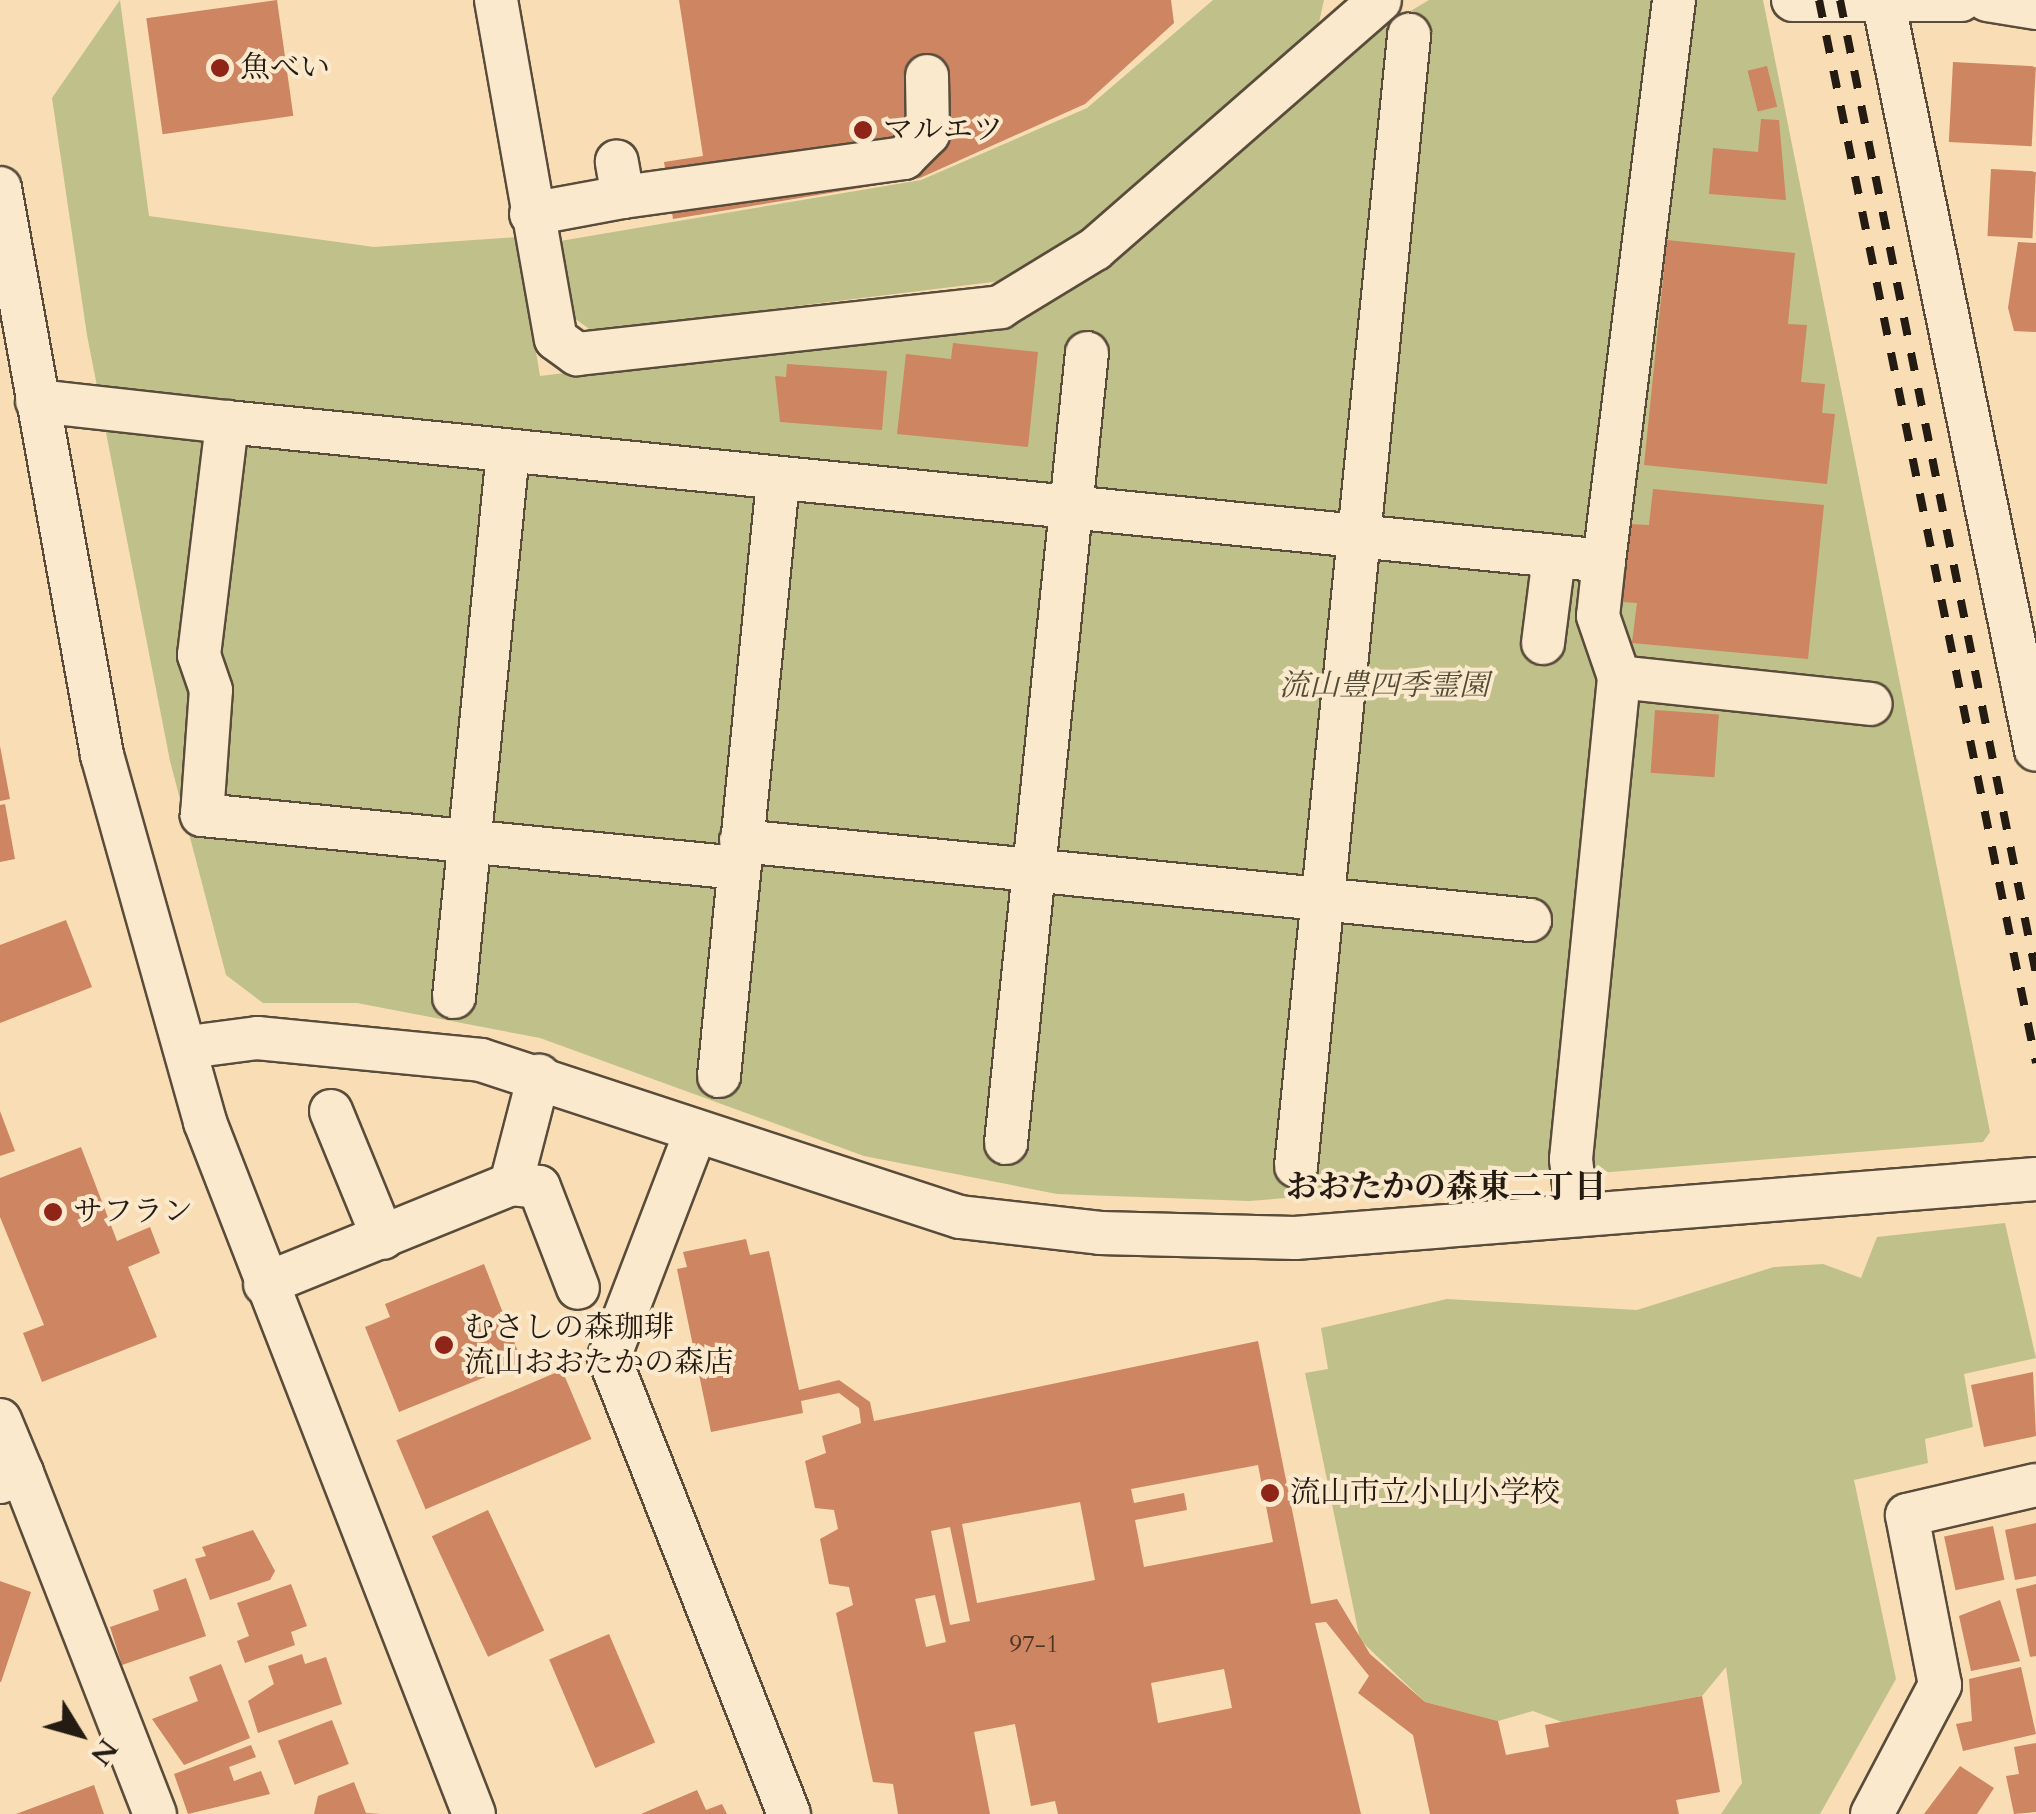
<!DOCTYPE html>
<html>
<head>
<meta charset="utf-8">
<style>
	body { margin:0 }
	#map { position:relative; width:2036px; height:1814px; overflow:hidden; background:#f9ddb4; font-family:Cardo,"Noto Serif JP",serif }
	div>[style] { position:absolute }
	.green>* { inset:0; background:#c0c08b }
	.building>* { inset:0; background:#cd8562; transform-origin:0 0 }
	.roads { filter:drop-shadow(2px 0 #594c3b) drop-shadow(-2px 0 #594c3b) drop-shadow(0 2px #594c3b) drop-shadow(0 -2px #594c3b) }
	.minor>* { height:42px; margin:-21px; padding:0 21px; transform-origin:21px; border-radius:21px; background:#fbe9ce }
	.rail>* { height:8px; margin-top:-4px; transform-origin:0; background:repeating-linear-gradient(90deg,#241b13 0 18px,transparent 0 36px) }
	.dots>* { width:28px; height:28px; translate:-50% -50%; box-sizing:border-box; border:5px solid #fbe9ce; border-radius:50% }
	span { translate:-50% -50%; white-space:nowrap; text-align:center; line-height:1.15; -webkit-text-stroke:8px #fbe9ce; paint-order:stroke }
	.number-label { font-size:25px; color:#4e3627 }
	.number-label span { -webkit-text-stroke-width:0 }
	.poi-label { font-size:30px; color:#241b13 }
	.left { translate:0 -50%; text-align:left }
	.park-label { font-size:30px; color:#534d37; font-style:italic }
	.neighbourhood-label { font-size:32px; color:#241b13; font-weight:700 }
	.north { position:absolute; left:30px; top:1684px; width:100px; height:100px; -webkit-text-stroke:8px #fbe9ce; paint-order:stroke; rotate:127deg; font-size:28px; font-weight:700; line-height:40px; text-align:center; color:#241b13 }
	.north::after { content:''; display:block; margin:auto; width:35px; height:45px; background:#241b13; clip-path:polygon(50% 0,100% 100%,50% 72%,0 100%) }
</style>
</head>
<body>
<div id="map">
	<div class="green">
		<div style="clip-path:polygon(120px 0,149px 216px,374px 247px,517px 237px,540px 376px,1028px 317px,1117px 261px,1367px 37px,1429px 0,1763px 0,1990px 1132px,1983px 1142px,1249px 1201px,1057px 1194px,864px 1156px,540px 1038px,357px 1003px,263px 1003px,226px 975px,170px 761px,87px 335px,52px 98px)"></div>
		<div style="clip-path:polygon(1213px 0,1324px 0,1318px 27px,1085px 238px,1001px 281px,592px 331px,570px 315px,560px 241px,921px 180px,1087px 108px)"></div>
		<div style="clip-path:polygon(2005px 1223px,2036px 1358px,1964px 1374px,1973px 1427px,1925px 1439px,1928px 1463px,1854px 1480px,1896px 1679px,1820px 1814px,1721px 1814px,1742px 1783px,1726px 1667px,1702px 1696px,1562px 1722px,1533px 1711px,1498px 1721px,1425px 1702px,1360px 1640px,1305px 1373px,1328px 1369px,1321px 1328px,1447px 1299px,1637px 1310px,1774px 1267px,1823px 1264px,1861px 1278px,1877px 1237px)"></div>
	</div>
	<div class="building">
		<div style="left:277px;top:0;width:117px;height:132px;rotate:82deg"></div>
		<div style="clip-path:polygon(679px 0,1171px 0,1174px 23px,1085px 104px,920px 178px,673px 219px,664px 162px,703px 156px)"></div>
		<div style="left:1953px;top:62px;width:83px;height:80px;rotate:3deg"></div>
		<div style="left:1767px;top:66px;width:42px;height:20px;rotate:76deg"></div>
		<div style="clip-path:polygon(1761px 119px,1779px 120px,1786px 200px,1709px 194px,1713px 148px,1758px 152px)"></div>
		<div style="left:1991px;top:169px;width:45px;height:67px;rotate:3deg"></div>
		<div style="clip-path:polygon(1667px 240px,1795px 253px,1788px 324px,1807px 325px,1801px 382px,1825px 384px,1822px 413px,1835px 414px,1827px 484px,1644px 465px)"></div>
		<div style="clip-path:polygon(2018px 242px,2036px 243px,2036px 332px,2014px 331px,2008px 308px)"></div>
		<div style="clip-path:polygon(953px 343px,1038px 352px,1028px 447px,897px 434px,906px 354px,951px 359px)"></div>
		<div style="clip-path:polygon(787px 364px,887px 371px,882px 430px,780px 422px,775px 376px,786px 377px)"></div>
		<div style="clip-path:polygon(1653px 489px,1824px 505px,1808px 659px,1632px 643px,1637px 603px,1622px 602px,1630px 524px,1649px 525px)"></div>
		<div style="left:1655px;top:710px;width:64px;height:63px;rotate:4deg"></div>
		<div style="clip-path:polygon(0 746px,10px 799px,0 801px)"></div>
		<div style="clip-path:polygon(5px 804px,15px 859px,0 862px,0 805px)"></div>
		<div style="clip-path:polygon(66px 920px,92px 987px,0 1023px,0 945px)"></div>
		<div style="clip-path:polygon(0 1111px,15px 1151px,0 1156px)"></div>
		<div style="clip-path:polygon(81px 1147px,117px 1241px,150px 1227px,160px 1253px,128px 1267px,157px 1337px,42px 1382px,23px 1333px,44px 1325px,0 1217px,0 1178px)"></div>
		<div style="clip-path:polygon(evenodd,746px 1239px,750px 1255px,769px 1251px,799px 1390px,839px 1380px,870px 1402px,874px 1421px,1258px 1341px,1311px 1604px,1337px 1599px,1370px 1654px,1425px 1702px,1498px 1721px,1506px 1755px,1549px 1747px,1545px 1725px,1702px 1696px,1720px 1792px,1676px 1800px,1679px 1814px,1430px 1814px,1413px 1735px,1358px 1693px,1369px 1676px,1326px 1622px,1315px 1623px,1361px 1814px,1058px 1814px,1055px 1801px,1031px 1806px,1015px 1724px,974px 1732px,990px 1814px,898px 1814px,893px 1784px,873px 1782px,836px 1613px,853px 1605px,849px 1587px,829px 1584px,820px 1539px,838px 1529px,834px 1510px,815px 1508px,805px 1461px,826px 1453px,822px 1436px,861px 1423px,859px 1408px,839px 1393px,801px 1401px,803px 1413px,711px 1432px,677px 1269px,687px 1267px,683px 1252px,746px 1239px,1258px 1465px,1273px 1542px,1144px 1567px,1135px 1520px,1187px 1510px,1184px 1493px,1134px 1503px,1131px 1489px,1258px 1465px,746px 1239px,1080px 1502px,1095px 1580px,977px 1603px,962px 1524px,1080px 1502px,746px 1239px,950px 1527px,970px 1621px,950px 1625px,931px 1531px,950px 1527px,746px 1239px,935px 1595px,946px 1642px,926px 1647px,915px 1599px,935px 1595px,746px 1239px,1224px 1669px,1232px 1708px,1158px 1723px,1151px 1683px,1224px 1669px)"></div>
		<div style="clip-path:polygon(484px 1264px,522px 1362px,399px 1412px,365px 1327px,390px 1317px,385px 1304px)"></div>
		<div style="left:562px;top:1370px;width:75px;height:180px;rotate:67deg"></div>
		<div style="clip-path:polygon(2033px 1372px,2036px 1436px,1984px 1447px,1971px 1385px)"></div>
		<div style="left:488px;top:1510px;width:133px;height:62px;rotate:65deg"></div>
		<div style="clip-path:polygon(2036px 1523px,2036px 1576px,2015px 1580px,2005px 1530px)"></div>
		<div style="left:1993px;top:1526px;width:55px;height:50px;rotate:78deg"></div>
		<div style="clip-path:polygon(253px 1530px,275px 1571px,270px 1580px,210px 1600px,195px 1559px,206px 1556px,202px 1547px)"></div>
		<div style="clip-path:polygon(186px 1578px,206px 1636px,122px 1665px,110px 1627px,159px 1610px,153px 1590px)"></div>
		<div style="clip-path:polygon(0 1581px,31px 1592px,1px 1682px,0 1682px)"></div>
		<div style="clip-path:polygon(291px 1584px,307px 1626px,291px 1632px,295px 1645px,245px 1663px,237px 1641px,249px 1636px,237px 1603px)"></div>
		<div style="clip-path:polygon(2036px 1584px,2036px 1656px,2030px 1657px,2016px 1589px)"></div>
		<div style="clip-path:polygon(2000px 1600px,2020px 1661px,1971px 1671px,1959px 1616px)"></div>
		<div style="left:609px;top:1634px;width:118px;height:65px;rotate:67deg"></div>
		<div style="clip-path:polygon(302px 1654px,305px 1664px,326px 1657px,342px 1704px,258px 1733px,248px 1701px,274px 1684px,268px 1666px)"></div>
		<div style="clip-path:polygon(221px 1664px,250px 1738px,184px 1765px,152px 1719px,198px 1701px,189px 1677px)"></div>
		<div style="clip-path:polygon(2021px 1667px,2036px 1734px,1963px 1751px,1956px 1724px,1972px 1721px,1969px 1679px)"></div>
		<div style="left:332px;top:1720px;width:47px;height:58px;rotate:69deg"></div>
		<div style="clip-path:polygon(2036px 1743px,2036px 1812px,2014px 1814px,2006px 1776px,2019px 1774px,2014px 1747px)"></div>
		<div style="clip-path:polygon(251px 1745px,256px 1757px,229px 1767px,234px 1781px,261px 1771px,270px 1794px,188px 1814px,174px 1774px)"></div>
		<div style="clip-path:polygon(1960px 1766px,1994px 1788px,1977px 1814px,1924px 1814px)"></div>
		<div style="clip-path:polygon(354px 1782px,366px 1813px,381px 1814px,314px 1814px,318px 1796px)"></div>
		<div style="clip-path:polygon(94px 1785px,104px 1814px,16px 1814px)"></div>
		<div style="clip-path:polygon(697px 1790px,706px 1810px,722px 1804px,727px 1814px,641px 1814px)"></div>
	</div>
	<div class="roads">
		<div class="minor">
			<div style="left:496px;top:0;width:344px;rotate:80deg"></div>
			<div style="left:556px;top:339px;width:26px;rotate:36deg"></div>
			<div style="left:577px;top:354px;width:426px;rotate:-6.3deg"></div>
			<div style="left:1000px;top:307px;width:111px;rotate:-31.4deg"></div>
			<div style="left:1095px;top:249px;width:378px;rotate:-41.1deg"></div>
			<div style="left:1793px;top:0;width:168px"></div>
			<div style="left:1987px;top:0;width:50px;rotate:9.3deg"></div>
			<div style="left:1884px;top:5px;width:760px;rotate:78.47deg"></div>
			<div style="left:0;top:188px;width:576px;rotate:79.8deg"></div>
			<div style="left:102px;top:755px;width:381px;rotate:74.3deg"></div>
			<div style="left:205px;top:1122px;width:742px;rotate:68.76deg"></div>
			<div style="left:623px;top:197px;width:284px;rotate:-7.9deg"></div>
			<div style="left:904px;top:158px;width:34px;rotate:-45deg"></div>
			<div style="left:928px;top:134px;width:58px;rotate:-91deg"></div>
			<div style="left:531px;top:214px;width:94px;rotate:-10.5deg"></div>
			<div style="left:623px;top:197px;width:36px;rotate:-100deg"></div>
			<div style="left:37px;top:401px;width:191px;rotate:6.3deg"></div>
			<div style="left:1604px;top:561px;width:565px;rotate:-82.89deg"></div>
			<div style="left:1543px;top:643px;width:87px;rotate:-82.7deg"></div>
			<div style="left:741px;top:841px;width:793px;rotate:5.72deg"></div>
			<div style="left:738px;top:868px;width:539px;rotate:-174.35deg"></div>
			<div style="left:202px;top:815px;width:125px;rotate:-85.9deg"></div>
			<div style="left:211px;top:690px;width:37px;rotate:-109deg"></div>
			<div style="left:199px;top:655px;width:235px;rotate:-83.1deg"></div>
			<div style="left:227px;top:422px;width:1384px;rotate:5.76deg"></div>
			<div style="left:1604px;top:561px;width:55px;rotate:96.2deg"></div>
			<div style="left:1598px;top:616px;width:65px;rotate:71deg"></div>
			<div style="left:1619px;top:677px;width:253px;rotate:6.1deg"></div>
			<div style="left:454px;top:997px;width:548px;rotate:-84.34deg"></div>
			<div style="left:189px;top:1047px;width:69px;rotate:-7.5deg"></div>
			<div style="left:257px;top:1038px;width:225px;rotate:5.6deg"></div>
			<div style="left:481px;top:1060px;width:504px;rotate:18.15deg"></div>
			<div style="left:960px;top:1217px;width:141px;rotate:6.5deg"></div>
			<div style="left:1100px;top:1233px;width:195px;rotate:1.5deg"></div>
			<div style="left:1295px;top:1238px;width:743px;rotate:-4.55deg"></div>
			<div style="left:719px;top:1076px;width:598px;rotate:-84.34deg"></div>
			<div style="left:331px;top:1111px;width:137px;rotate:67.7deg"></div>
			<div style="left:694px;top:1136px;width:237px;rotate:111deg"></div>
			<div style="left:609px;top:1357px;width:491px;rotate:68.5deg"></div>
			<div style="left:1006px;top:1143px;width:794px;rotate:-84.15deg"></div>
			<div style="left:1296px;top:1166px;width:1137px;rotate:-84.29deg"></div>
			<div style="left:511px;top:1184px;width:28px;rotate:6deg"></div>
			<div style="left:539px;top:1187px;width:108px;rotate:68.9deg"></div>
			<div style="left:1577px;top:1211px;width:52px;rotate:-96.6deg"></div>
			<div style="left:1571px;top:1159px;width:484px;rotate:-84.3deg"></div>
			<div style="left:265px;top:1284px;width:266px;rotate:-22.1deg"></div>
			<div style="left:511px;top:1184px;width:112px;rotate:-75.5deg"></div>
			<div style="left:0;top:1420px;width:57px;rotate:67.5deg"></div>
			<div style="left:0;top:1482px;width:24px;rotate:-22deg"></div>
			<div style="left:22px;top:1473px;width:366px;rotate:68.7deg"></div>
			<div style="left:1872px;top:1814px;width:146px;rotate:-62.2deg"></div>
			<div style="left:1940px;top:1685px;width:173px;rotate:-101deg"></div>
			<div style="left:1907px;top:1515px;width:132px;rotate:-13.1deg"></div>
		</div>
	</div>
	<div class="rail">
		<div style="left:1819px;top:0;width:1085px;rotate:78.46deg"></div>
		<div style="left:1840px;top:0;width:994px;rotate:78.62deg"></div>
	</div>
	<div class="dots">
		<div style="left:220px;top:68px;background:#8f2418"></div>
		<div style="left:863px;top:130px;background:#8f2418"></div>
		<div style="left:53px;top:1212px;background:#8f2418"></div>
		<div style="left:444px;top:1345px;background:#8f2418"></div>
		<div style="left:1270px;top:1493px;background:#8f2418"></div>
	</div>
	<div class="number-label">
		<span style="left:1034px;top:1644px">97-1</span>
	</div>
	<div class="poi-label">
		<span class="left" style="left:240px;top:68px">魚べい</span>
		<span class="left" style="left:883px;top:130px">マルエツ</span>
		<span class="left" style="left:73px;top:1212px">サフラン</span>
		<span class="left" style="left:464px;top:1345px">むさしの森珈琲<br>流山おおたかの森店</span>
		<span class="left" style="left:1290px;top:1493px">流山市立小山小学校</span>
	</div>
	<div class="park-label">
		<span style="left:1384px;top:686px">流山豊四季霊園</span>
	</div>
	<div class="neighbourhood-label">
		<span style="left:1446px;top:1187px">おおたかの森東二丁目</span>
	</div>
	<div class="north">N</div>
</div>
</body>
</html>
